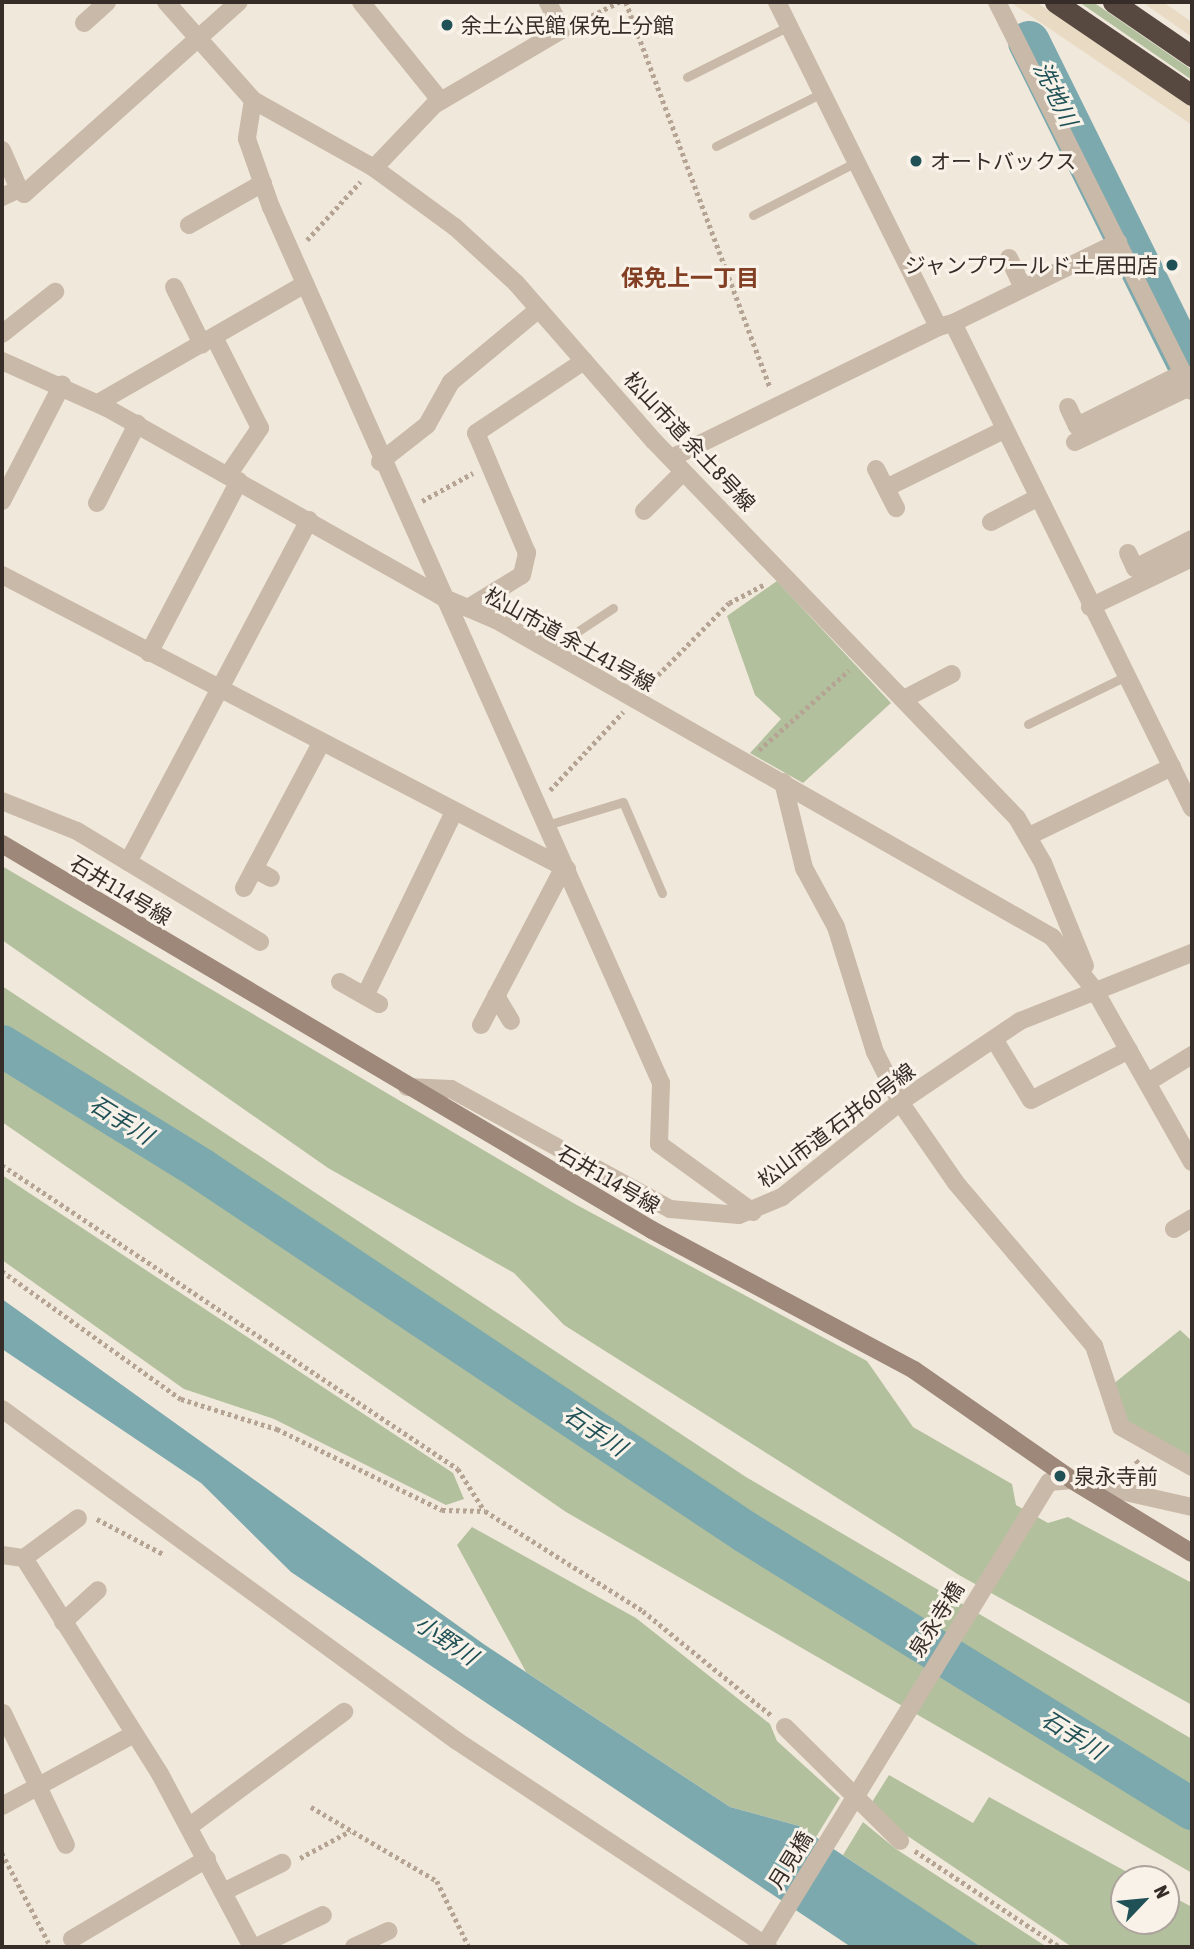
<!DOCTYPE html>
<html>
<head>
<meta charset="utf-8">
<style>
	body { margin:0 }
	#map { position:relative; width:1194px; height:1949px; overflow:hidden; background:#f1e8dc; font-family:"Asap Condensed","Noto Sans JP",sans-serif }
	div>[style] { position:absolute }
	.green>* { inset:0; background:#b3c09d }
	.plaza>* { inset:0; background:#e9dac4 }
	.water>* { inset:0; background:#7ca9ae }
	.river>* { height:42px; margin:-21px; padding:0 21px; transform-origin:21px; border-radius:21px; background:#7ca9ae }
	.path>* { height:4.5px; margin-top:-2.25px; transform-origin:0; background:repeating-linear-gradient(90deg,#b5a393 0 3.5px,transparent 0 7px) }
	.lane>* { height:9px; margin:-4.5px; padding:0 4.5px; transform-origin:4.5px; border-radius:4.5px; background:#c9b9a8 }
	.street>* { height:18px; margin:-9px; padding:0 9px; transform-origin:9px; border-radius:9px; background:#c9b9a8 }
	.secondary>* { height:18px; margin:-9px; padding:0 9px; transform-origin:9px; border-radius:9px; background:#9d887a }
	.highway>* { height:21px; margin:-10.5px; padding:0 10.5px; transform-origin:10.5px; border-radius:10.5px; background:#574840 }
	.dots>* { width:19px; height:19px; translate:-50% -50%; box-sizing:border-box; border:4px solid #f9f2e9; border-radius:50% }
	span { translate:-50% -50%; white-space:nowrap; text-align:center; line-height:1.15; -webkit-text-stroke:6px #f9f2e9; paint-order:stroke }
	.poi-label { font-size:21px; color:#362d28 }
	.left { translate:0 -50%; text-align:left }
	.right { translate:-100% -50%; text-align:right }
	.street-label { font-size:21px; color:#362d28 }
	.water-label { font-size:23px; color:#1f5157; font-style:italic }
	.neighbourhood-label { font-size:23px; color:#833f24; font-weight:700 }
	.frame { position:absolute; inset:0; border:4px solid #362d28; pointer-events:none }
	.north { position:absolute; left:1110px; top:1865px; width:70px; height:70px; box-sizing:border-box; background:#f9f2e9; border:2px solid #aba39c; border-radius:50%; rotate:64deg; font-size:19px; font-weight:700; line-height:28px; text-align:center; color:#362d28 }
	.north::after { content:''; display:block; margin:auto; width:24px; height:32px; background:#1f5157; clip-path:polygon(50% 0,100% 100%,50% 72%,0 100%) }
</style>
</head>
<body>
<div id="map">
	<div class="green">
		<div style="clip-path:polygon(1079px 2px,1093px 2px,1192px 70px,1192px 80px)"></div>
		<div style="clip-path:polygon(777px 581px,891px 703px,803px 783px,750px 753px,781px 719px,755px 695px,727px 616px)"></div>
		<div style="clip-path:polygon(2px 866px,575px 1204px,867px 1361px,913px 1427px,1012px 1484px,1016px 1505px,1048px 1523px,1068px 1517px,1192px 1583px,1192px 1705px,959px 1575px,564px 1325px,514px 1273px,328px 1168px,2px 940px)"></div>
		<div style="clip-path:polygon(2px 986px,746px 1477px,1192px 1739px,1192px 1873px,566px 1512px,2px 1122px)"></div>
		<div style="clip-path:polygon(2px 1175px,453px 1473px,464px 1499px,446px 1505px,274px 1419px,184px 1389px,2px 1260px)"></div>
		<div style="clip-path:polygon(1180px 1330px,1192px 1341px,1192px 1461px,1127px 1426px,1112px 1385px)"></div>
		<div style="clip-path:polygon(472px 1527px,636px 1618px,770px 1724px,777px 1741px,840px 1798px,816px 1837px,799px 1826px,730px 1807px,526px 1672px,457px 1545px)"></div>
		<div style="clip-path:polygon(889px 1775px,973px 1823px,989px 1797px,1140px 1879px,1124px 1879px,1124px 1921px,1166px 1921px,1166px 1893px,1192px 1907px,1192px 1947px,1072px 1947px,878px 1816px,872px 1802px)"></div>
		<div style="clip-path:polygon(863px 1822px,896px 1849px,1047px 1947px,980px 1947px,843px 1855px)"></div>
	</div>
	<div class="plaza">
		<div style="clip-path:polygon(1010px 2px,1036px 2px,1104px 47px,1192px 108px,1192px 125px)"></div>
		<div style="clip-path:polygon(1142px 2px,1163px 2px,1192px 22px,1192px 37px)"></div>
	</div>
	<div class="water">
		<div style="clip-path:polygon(2px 1299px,485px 1645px,730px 1807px,799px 1826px,981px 1947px,851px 1947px,291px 1572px,201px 1483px,2px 1349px)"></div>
	</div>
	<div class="river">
		<div style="left:1029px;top:42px;width:368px;rotate:63.7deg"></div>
		<div style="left:2px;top:1046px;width:234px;rotate:31.7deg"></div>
		<div style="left:201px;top:1169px;width:656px;rotate:33.69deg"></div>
		<div style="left:747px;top:1533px;width:524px;rotate:31.81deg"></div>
	</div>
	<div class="path">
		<div style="left:626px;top:2px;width:412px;rotate:69.5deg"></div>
		<div style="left:579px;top:22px;width:45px;rotate:-26.6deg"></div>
		<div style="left:307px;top:240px;width:79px;rotate:-47.6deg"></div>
		<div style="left:422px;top:501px;width:58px;rotate:-28.8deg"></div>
		<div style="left:648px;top:685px;width:115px;rotate:-45.4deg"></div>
		<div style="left:729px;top:603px;width:41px;rotate:-27.8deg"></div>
		<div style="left:759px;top:750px;width:120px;rotate:-41.6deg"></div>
		<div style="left:550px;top:790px;width:107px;rotate:-46.9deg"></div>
		<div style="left:2px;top:1165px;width:548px;rotate:33.69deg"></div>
		<div style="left:458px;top:1469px;width:49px;rotate:57.6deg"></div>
		<div style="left:2px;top:1271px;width:220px;rotate:35.6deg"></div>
		<div style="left:181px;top:1399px;width:101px;rotate:17.4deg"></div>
		<div style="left:277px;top:1429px;width:184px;rotate:26.1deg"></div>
		<div style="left:442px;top:1510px;width:43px;rotate:1.3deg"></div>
		<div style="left:485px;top:1511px;width:187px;rotate:32.3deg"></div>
		<div style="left:643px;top:1611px;width:165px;rotate:39.1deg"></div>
		<div style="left:1136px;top:1460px;width:22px;rotate:51deg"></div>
		<div style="left:97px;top:1519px;width:75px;rotate:27.9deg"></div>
		<div style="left:311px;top:1807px;width:146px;rotate:30.4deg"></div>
		<div style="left:437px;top:1881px;width:73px;rotate:64.1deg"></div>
		<div style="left:915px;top:1851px;width:174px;rotate:33.5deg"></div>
		<div style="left:2px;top:1853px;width:106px;rotate:62.5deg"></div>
		<div style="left:300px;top:1858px;width:57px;rotate:-28.4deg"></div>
	</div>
	<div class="lane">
		<div style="left:687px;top:77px;width:114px;rotate:-26.6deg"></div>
		<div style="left:716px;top:146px;width:119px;rotate:-26.6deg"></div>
		<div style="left:753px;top:215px;width:116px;rotate:-27.2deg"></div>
		<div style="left:548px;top:651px;width:78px;rotate:-33.5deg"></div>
		<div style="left:1028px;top:724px;width:107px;rotate:-26.1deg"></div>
		<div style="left:547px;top:825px;width:79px;rotate:-16.8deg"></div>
		<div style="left:623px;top:802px;width:99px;rotate:66.8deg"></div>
	</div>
	<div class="street">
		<div style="left:166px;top:2px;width:131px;rotate:48.4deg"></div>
		<div style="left:253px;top:100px;width:139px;rotate:29.3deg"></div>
		<div style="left:374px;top:168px;width:100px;rotate:36.1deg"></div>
		<div style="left:455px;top:227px;width:83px;rotate:42.6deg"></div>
		<div style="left:516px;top:283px;width:210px;rotate:48.9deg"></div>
		<div style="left:654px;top:441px;width:523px;rotate:46.08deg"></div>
		<div style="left:1017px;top:818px;width:52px;rotate:60deg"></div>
		<div style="left:1043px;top:863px;width:111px;rotate:67.8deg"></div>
		<div style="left:361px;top:2px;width:127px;rotate:51.1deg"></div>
		<div style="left:777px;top:2px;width:363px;rotate:63.6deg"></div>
		<div style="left:938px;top:327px;width:16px;rotate:-15deg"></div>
		<div style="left:953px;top:323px;width:541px;rotate:63.77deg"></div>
		<div style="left:997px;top:2px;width:435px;rotate:63.4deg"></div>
		<div style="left:84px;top:23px;width:31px;rotate:-42deg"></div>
		<div style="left:253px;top:100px;width:39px;rotate:99deg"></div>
		<div style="left:247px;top:139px;width:72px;rotate:70.6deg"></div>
		<div style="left:271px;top:207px;width:959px;rotate:66deg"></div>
		<div style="left:661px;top:1083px;width:61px;rotate:91.9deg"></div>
		<div style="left:659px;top:1144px;width:116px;rotate:35.9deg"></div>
		<div style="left:2px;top:150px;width:43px;rotate:66.4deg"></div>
		<div style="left:19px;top:189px;width:19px;rotate:155deg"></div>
		<div style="left:374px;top:168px;width:87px;rotate:-46.4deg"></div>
		<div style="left:434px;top:105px;width:148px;rotate:-30.4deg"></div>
		<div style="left:562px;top:30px;width:31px;rotate:-117deg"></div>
		<div style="left:19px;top:189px;width:7px;rotate:45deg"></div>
		<div style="left:24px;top:194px;width:288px;rotate:-41.8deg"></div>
		<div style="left:189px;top:225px;width:85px;rotate:-29.6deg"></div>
		<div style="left:1009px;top:258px;width:33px;rotate:65deg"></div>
		<div style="left:174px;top:287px;width:64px;rotate:63.8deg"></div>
		<div style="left:953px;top:323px;width:184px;rotate:-26.1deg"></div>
		<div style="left:2px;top:334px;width:68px;rotate:-38.4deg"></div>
		<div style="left:214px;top:337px;width:102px;rotate:63.2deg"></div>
		<div style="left:260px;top:428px;width:57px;rotate:124.2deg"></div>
		<div style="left:2px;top:361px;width:115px;rotate:24.1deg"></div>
		<div style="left:107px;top:408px;width:385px;rotate:29.4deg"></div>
		<div style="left:442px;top:597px;width:59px;rotate:23.1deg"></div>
		<div style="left:496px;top:620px;width:640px;rotate:29.69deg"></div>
		<div style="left:1052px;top:937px;width:67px;rotate:51.1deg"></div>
		<div style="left:1094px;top:989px;width:199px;rotate:60.5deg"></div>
		<div style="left:98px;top:403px;width:239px;rotate:-29.9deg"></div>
		<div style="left:1068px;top:407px;width:21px;rotate:65deg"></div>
		<div style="left:1077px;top:426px;width:119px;rotate:-26.6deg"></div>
		<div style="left:1075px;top:442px;width:127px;rotate:-25.6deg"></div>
		<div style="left:671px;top:458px;width:297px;rotate:-26.1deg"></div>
		<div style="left:380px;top:462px;width:60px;rotate:-38.2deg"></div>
		<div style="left:427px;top:425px;width:49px;rotate:-60.8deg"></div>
		<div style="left:451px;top:382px;width:114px;rotate:-39.7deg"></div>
		<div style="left:876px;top:469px;width:44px;rotate:62.9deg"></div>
		<div style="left:886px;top:488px;width:131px;rotate:-26.2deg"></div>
		<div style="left:2px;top:501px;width:131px;rotate:-62.7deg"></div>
		<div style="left:97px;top:503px;width:89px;rotate:-63.1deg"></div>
		<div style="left:644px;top:511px;width:55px;rotate:-45deg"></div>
		<div style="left:991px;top:522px;width:52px;rotate:-27.6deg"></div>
		<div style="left:1128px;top:553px;width:17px;rotate:65deg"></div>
		<div style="left:1135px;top:568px;width:64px;rotate:-27deg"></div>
		<div style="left:2px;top:575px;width:637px;rotate:27.49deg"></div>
		<div style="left:1090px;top:607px;width:113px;rotate:-25.7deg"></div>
		<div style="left:468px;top:608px;width:63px;rotate:-31.4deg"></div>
		<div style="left:522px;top:575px;width:23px;rotate:-77deg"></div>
		<div style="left:527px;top:553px;width:130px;rotate:-113deg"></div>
		<div style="left:476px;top:433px;width:130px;rotate:-33.7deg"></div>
		<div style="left:149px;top:653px;width:194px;rotate:-62.4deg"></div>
		<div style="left:904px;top:699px;width:54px;rotate:-27.5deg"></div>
		<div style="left:783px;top:782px;width:89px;rotate:76.3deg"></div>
		<div style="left:804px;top:868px;width:67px;rotate:61.5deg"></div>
		<div style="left:836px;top:927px;width:131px;rotate:72.7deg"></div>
		<div style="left:875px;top:1052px;width:56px;rotate:63.4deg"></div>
		<div style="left:900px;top:1102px;width:98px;rotate:55.3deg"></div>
		<div style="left:956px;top:1183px;width:214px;rotate:49.7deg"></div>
		<div style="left:1094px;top:1346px;width:85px;rotate:71.6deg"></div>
		<div style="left:1121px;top:1427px;width:81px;rotate:29.4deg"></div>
		<div style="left:2px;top:801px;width:81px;rotate:21.8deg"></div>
		<div style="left:77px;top:831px;width:214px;rotate:31.2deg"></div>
		<div style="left:1029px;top:836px;width:159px;rotate:-25.8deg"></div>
		<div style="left:128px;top:862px;width:387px;rotate:-62.1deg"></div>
		<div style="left:254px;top:869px;width:19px;rotate:28deg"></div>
		<div style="left:244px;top:888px;width:162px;rotate:-62deg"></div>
		<div style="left:340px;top:982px;width:45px;rotate:29.4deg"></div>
		<div style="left:365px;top:996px;width:202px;rotate:-64.2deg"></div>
		<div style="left:496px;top:996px;width:29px;rotate:59deg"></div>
		<div style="left:481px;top:1025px;width:174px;rotate:-62.3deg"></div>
		<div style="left:994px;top:1039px;width:71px;rotate:58.8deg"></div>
		<div style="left:1031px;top:1100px;width:110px;rotate:-27deg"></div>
		<div style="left:1148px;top:1082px;width:52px;rotate:-31.5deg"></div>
		<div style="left:407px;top:1087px;width:44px;rotate:2.6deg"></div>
		<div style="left:451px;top:1089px;width:250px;rotate:28.7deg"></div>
		<div style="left:670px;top:1209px;width:69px;rotate:5deg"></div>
		<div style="left:739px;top:1215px;width:47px;rotate:-22.7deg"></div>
		<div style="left:782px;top:1197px;width:151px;rotate:-38.8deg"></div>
		<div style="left:900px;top:1102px;width:145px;rotate:-34deg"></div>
		<div style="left:1020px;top:1021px;width:185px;rotate:-21.6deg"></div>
		<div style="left:1174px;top:1229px;width:21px;rotate:-31deg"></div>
		<div style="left:2px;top:1409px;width:563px;rotate:36.12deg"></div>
		<div style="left:457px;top:1741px;width:373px;rotate:33.5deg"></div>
		<div style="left:2px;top:1555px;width:22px;rotate:8deg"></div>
		<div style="left:24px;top:1558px;width:255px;rotate:57.8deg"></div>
		<div style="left:160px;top:1774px;width:196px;rotate:62deg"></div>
		<div style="left:24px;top:1558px;width:67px;rotate:-36.5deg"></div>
		<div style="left:63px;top:1622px;width:47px;rotate:-42.4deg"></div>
		<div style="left:3px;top:1713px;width:146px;rotate:64.5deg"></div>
		<div style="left:785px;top:1727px;width:162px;rotate:44.7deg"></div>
		<div style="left:2px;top:1806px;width:148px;rotate:-28.6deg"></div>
		<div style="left:190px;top:1826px;width:192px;rotate:-36.5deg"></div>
		<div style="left:223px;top:1892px;width:66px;rotate:-26.2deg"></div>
		<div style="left:72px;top:1939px;width:157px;rotate:-30.7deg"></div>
		<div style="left:256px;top:1947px;width:74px;rotate:-25.5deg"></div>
		<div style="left:354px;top:1947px;width:38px;rotate:-25deg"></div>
		<div style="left:763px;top:1947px;width:546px;rotate:-58.41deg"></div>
		<div style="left:1049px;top:1482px;width:23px;rotate:-5deg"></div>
		<div style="left:1072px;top:1480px;width:123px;rotate:12.7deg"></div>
	</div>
	<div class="secondary">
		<div style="left:2px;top:844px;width:756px;rotate:30.7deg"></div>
		<div style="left:652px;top:1230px;width:297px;rotate:28.1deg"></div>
		<div style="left:914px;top:1370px;width:193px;rotate:34.8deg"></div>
		<div style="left:1072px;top:1480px;width:140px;rotate:31.3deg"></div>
	</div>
	<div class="highway">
		<div style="left:1055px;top:2px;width:166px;rotate:34.2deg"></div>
		<div style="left:1113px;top:2px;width:96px;rotate:34.4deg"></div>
	</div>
	<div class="dots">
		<div style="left:447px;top:25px;background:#1f5157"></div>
		<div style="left:916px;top:161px;background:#1f5157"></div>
		<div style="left:1172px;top:265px;background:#1f5157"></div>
		<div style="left:1060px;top:1476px;background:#1f5157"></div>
	</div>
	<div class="poi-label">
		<span class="left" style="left:461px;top:25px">余土公民館 保免上分館</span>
		<span class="left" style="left:930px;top:161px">オートバックス</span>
		<span class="right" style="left:1158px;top:265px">ジャンプワールド 土居田店</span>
		<span class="left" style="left:1074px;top:1476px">泉永寺前</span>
	</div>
	<div class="street-label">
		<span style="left:690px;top:441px;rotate:47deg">松山市道 余土8号線</span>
		<span style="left:570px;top:639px;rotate:29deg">松山市道 余土41号線</span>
		<span style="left:121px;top:890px;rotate:31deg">石井114号線</span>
		<span style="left:836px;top:1125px;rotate:-37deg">松山市道 石井60号線</span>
		<span style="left:609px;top:1179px;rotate:30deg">石井114号線</span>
		<span style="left:936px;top:1619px;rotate:-58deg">泉永寺橋</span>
		<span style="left:790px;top:1860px;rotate:-58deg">月見橋</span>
	</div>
	<div class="water-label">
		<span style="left:1055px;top:94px;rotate:64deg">洗地川</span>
		<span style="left:121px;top:1120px;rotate:32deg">石手川</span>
		<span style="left:595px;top:1431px;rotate:34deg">石手川</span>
		<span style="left:446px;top:1640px;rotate:34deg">小野川</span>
		<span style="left:1073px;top:1735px;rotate:32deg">石手川</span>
	</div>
	<div class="neighbourhood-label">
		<span style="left:690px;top:278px">保免上一丁目</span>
	</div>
	<div class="frame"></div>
	<div class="north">N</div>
</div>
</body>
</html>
